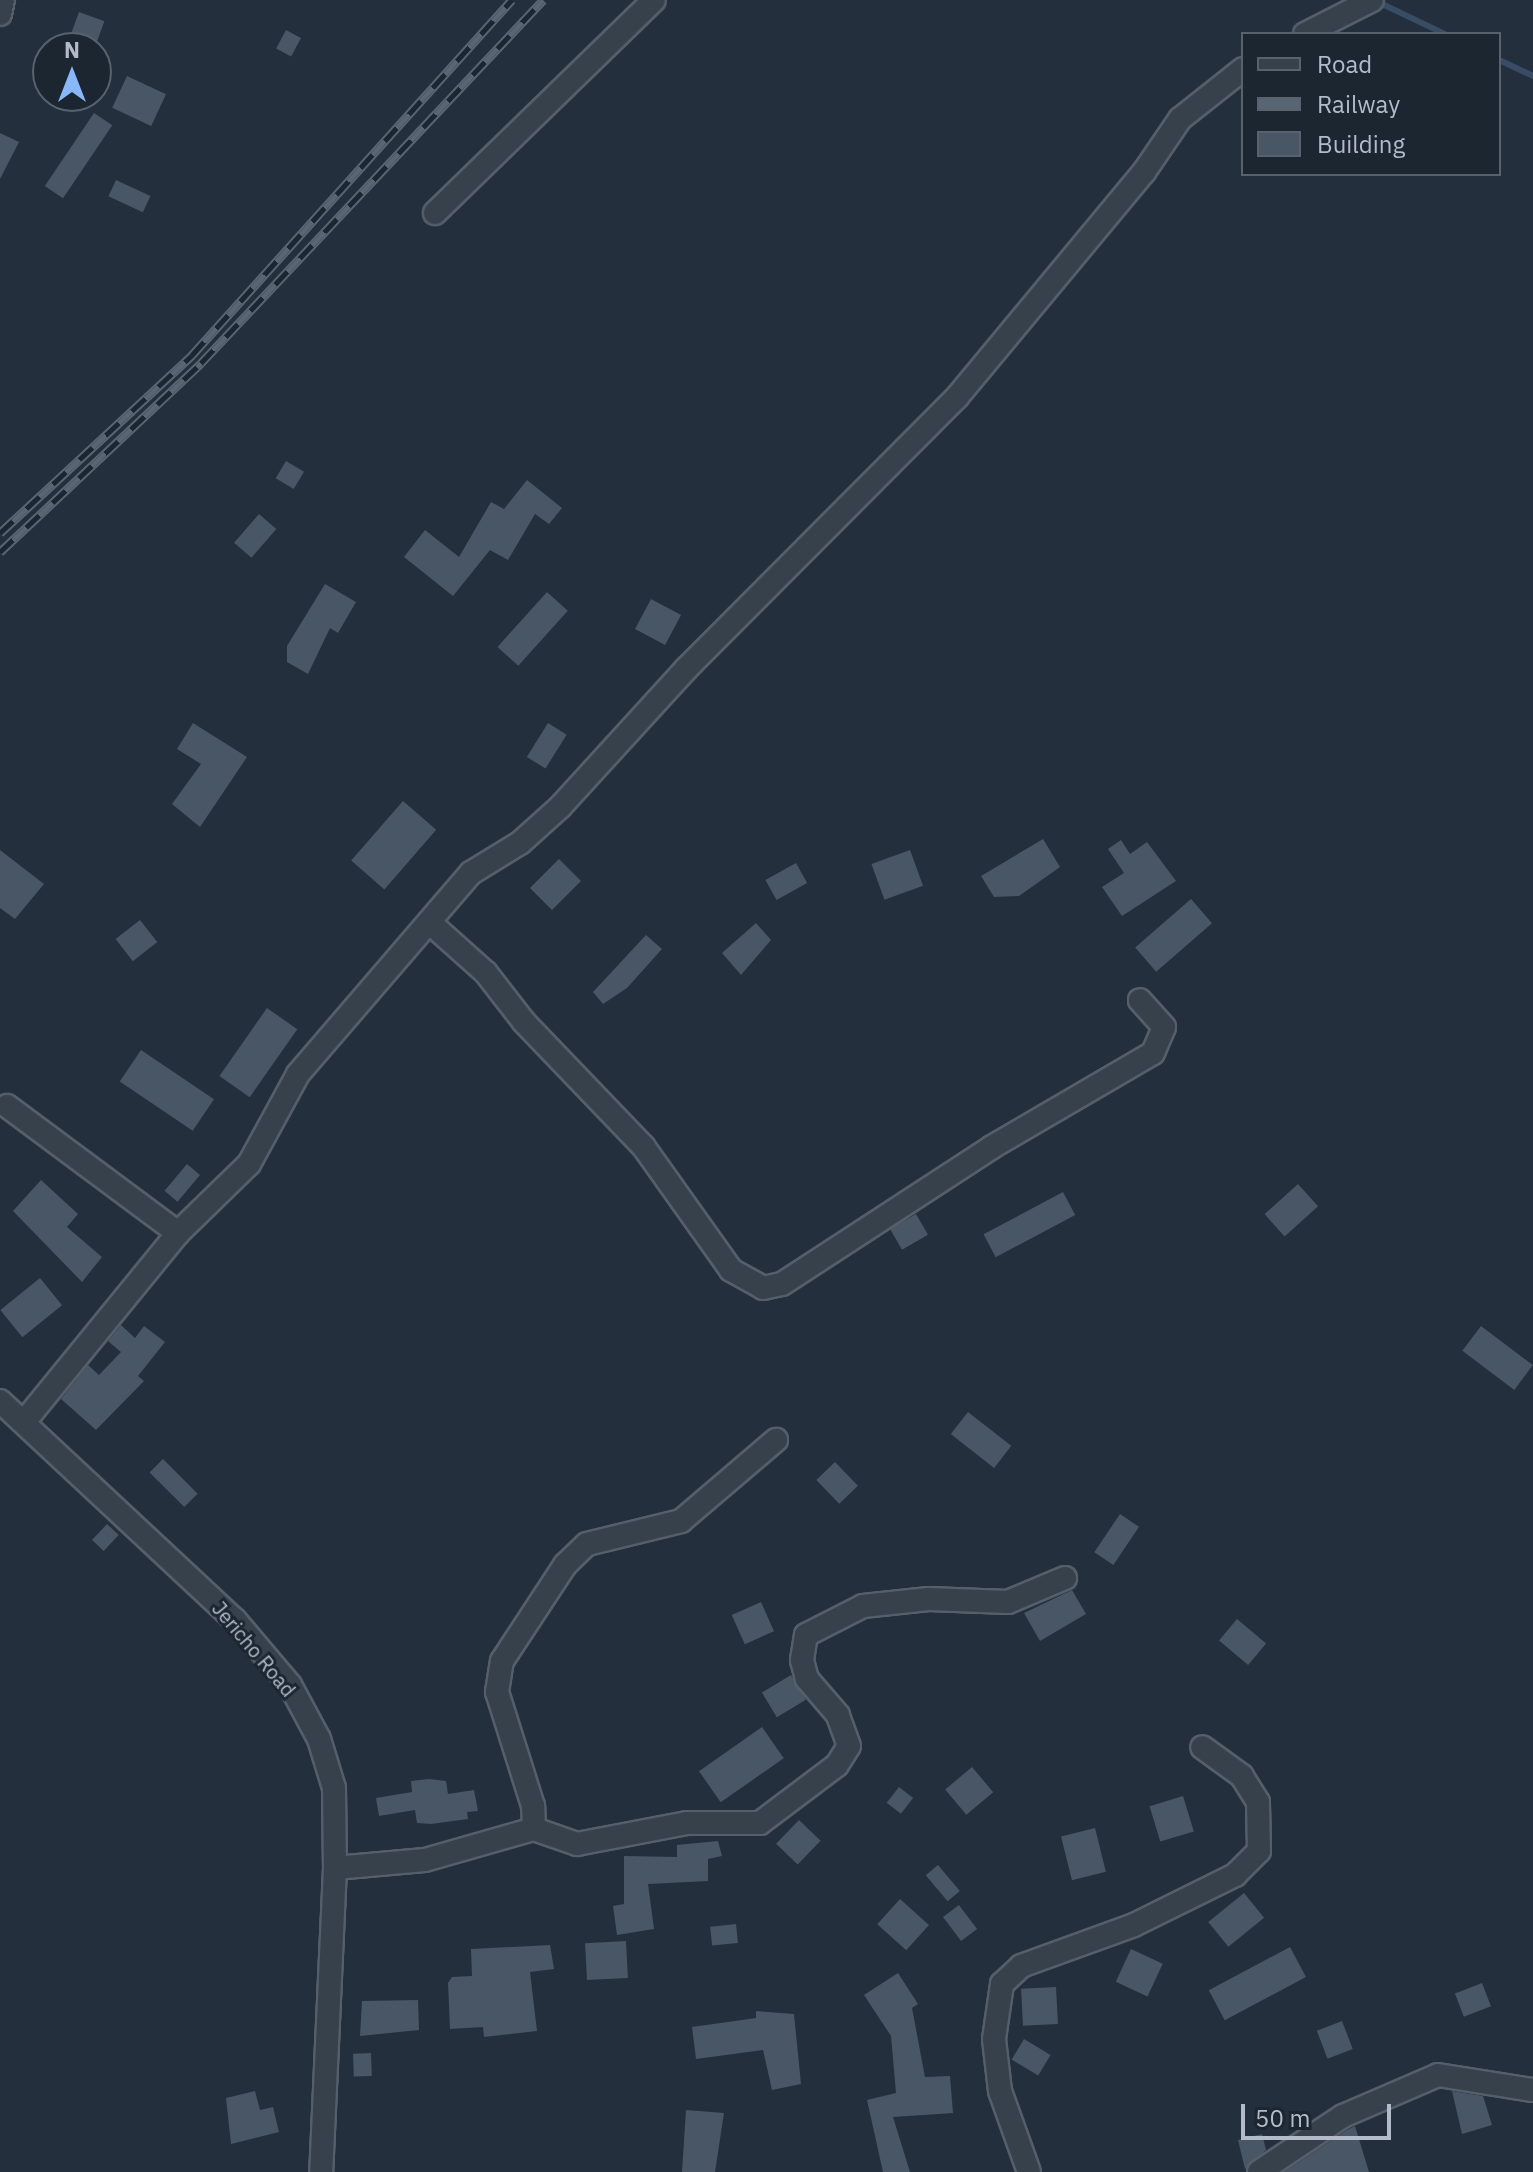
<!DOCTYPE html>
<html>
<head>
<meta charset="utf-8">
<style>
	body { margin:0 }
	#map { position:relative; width:1533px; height:2172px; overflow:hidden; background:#232f3c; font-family:"IBM Plex Sans",sans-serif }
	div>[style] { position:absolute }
	.stream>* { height:6px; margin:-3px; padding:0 3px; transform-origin:3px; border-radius:3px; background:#384d65 }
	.building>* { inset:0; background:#495665; transform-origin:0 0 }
	.roads { filter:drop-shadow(2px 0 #555e6a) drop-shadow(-2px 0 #555e6a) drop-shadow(0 2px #555e6a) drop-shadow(0 -2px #555e6a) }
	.minor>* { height:22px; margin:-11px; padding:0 11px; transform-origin:11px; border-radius:11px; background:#37414c }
	.rail>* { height:9px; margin-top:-4.5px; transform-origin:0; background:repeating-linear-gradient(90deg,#1c2631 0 18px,#596573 0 36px); box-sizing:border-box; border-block:2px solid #596573 }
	span { translate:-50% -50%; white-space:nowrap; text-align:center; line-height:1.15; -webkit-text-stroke:6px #1c2631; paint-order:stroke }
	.street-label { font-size:20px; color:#b2bbc7 }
	.legend { position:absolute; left:1241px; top:32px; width:260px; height:144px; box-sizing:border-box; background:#1c2631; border:2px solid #58626d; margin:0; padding:10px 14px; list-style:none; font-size:24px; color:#b2bbc7 }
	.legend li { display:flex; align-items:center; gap:16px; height:40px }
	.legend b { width:40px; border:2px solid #58626d }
	.north { position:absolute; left:32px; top:32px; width:80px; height:80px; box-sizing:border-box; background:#1c2631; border:2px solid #58626d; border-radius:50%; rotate:0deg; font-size:22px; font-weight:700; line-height:32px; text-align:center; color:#b2bbc7 }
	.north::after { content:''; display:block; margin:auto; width:28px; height:36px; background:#88b8f7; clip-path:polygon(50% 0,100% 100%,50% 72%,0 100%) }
	.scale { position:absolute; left:1241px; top:2104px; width:150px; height:36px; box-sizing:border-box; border:4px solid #b2bbc7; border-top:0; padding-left:10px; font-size:24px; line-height:28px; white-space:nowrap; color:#b2bbc7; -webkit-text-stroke:6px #1c2631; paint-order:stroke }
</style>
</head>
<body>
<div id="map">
	<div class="stream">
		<div style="left:1376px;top:1px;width:76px;rotate:25.6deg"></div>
		<div style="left:1499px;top:60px;width:38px;rotate:25deg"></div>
	</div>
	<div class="building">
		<div style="left:79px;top:12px;width:27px;height:22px;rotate:20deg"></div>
		<div style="left:286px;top:30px;width:17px;height:21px;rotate:28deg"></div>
		<div style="left:127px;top:76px;width:43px;height:35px;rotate:25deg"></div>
		<div style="left:94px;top:113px;width:22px;height:88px;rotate:34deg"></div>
		<div style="clip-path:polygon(0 133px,19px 142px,0 179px)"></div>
		<div style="left:116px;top:180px;width:38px;height:18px;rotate:25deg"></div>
		<div style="left:286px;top:461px;width:21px;height:20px;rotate:31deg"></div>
		<div style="clip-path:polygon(527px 480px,562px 508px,549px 524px,535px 514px,508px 560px,490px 550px,453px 596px,404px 557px,425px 530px,459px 557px,491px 502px,504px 509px)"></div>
		<div style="left:259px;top:514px;width:23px;height:38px;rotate:41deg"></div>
		<div style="clip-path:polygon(325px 584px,356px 602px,338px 633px,330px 628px,308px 674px,287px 662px,287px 646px)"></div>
		<div style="left:547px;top:592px;width:28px;height:74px;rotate:42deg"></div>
		<div style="left:651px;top:599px;width:34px;height:34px;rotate:28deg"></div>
		<div style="clip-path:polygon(193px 723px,247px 757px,200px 827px,172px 804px,201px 764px,177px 749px)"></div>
		<div style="left:548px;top:723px;width:22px;height:40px;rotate:32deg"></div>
		<div style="left:403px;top:801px;width:44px;height:79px;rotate:41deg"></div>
		<div style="clip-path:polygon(1043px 839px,1060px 867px,1019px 896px,994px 897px,981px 876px)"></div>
		<div style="clip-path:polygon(1121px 840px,1130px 854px,1147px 842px,1176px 881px,1122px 916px,1102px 887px,1124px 873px,1108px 849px)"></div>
		<div style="clip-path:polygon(0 850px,44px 884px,15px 919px,0 908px)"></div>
		<div style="left:910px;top:850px;width:38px;height:41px;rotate:70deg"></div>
		<div style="left:559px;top:859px;width:31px;height:41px;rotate:45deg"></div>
		<div style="left:796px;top:863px;width:23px;height:35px;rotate:61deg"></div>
		<div style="left:1191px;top:899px;width:32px;height:74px;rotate:49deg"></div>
		<div style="left:140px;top:920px;width:28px;height:31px;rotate:52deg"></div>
		<div style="clip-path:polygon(756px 923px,771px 940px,741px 975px,722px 953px)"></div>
		<div style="clip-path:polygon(646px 935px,662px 949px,627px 988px,603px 1004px,593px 992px)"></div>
		<div style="left:267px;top:1008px;width:37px;height:83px;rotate:35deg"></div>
		<div style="left:141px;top:1050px;width:88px;height:38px;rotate:34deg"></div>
		<div style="left:187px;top:1164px;width:17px;height:35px;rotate:40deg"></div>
		<div style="clip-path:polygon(41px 1180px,78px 1214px,67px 1227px,102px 1257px,82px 1282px,13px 1211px)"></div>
		<div style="left:1298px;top:1184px;width:30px;height:45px;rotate:48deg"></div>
		<div style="left:1063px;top:1192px;width:26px;height:90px;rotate:62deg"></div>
		<div style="left:916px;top:1214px;width:24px;height:30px;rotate:60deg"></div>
		<div style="left:40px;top:1278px;width:35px;height:51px;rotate:51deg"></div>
		<div style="clip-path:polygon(121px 1325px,135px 1338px,144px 1326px,165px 1342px,138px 1376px,144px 1381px,96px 1430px,61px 1399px,88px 1365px,99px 1375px,121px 1352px,108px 1341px)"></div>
		<div style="left:1481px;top:1326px;width:65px;height:31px;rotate:37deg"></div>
		<div style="left:968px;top:1412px;width:55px;height:28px;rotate:38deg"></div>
		<div style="left:163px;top:1459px;width:49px;height:19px;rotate:45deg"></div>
		<div style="left:835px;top:1462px;width:33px;height:26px;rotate:46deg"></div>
		<div style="left:1120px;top:1514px;width:23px;height:46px;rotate:34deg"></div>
		<div style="left:107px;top:1524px;width:16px;height:22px;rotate:43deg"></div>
		<div style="clip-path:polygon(1072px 1590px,1086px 1614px,1040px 1641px,1024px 1613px)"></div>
		<div style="left:761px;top:1602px;width:32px;height:32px;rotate:66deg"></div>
		<div style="left:1237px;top:1619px;width:38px;height:28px;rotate:40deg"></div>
		<div style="left:791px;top:1675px;width:29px;height:34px;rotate:59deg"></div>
		<div style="left:762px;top:1727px;width:38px;height:77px;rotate:55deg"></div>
		<div style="left:972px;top:1767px;width:33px;height:35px;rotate:50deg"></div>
		<div style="clip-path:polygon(429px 1779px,446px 1781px,448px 1794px,474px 1790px,478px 1811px,467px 1812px,468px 1819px,431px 1824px,417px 1823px,415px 1810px,379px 1816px,376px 1798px,412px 1792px,411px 1781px)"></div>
		<div style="left:899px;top:1787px;width:18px;height:20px;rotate:38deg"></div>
		<div style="left:1183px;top:1796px;width:37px;height:35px;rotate:73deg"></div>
		<div style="left:799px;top:1820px;width:30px;height:33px;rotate:44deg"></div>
		<div style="left:1095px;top:1828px;width:45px;height:35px;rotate:76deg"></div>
		<div style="clip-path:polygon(718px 1841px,722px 1856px,708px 1859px,708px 1881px,648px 1884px,654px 1929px,617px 1935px,613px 1906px,624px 1904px,624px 1856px,677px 1857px,677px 1845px)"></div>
		<div style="left:938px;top:1865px;width:34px;height:16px;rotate:50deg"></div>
		<div style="left:1244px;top:1893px;width:32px;height:46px;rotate:51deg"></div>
		<div style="left:900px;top:1899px;width:39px;height:34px;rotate:42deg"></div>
		<div style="left:959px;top:1905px;width:30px;height:20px;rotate:53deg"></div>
		<div style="left:736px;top:1924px;width:19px;height:26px;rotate:84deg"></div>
		<div style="left:626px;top:1941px;width:37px;height:41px;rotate:87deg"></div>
		<div style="clip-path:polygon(550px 1945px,554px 1969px,530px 1972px,537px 2031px,484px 2037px,483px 2027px,450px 2029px,448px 1983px,452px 1977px,472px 1976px,471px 1949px)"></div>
		<div style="left:1290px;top:1947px;width:34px;height:92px;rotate:62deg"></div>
		<div style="left:1131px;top:1949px;width:35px;height:36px;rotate:25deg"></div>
		<div style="clip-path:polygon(898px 1973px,918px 2004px,912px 2008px,925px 2077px,950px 2076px,953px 2113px,893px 2117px,910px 2172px,883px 2172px,867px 2100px,896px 2093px,891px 2036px,864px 1995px)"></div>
		<div style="left:1482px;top:1983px;width:25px;height:29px;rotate:69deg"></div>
		<div style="left:1056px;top:1987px;width:37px;height:35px;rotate:87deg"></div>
		<div style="clip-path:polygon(418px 2000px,419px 2030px,360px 2036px,362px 2001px)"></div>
		<div style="clip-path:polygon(756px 2011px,794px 2014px,801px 2084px,772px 2090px,763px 2050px,696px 2059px,692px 2027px,756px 2018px)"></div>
		<div style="left:1342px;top:2021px;width:30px;height:27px;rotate:69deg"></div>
		<div style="left:1024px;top:2039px;width:31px;height:24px;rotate:31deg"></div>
		<div style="left:371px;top:2053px;width:23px;height:18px;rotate:88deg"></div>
		<div style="clip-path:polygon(255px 2091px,260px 2110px,273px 2107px,279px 2132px,231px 2144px,226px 2098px)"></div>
		<div style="clip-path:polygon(1452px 2091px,1483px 2096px,1492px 2125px,1462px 2134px)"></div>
		<div style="clip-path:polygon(686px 2110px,724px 2113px,715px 2172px,682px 2172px)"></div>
		<div style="clip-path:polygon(1355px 2126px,1369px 2172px,1284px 2172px,1347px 2130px)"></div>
		<div style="clip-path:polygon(1262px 2134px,1266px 2150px,1245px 2169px,1238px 2140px)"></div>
	</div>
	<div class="roads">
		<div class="minor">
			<div style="left:0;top:14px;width:14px;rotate:-78deg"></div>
			<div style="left:1305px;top:34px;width:75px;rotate:-26.9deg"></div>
			<div style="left:435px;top:213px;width:305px;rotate:-44.2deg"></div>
			<div style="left:429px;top:922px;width:76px;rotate:41.8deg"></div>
			<div style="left:486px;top:973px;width:62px;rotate:52.2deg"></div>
			<div style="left:524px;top:1022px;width:172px;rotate:46.2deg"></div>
			<div style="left:643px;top:1146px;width:152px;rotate:54.6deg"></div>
			<div style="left:731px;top:1270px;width:37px;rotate:29deg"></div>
			<div style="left:763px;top:1288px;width:19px;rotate:-12deg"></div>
			<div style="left:782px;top:1284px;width:251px;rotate:-33.1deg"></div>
			<div style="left:992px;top:1147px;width:186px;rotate:-30.3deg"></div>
			<div style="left:1153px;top:1053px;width:28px;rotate:-67deg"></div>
			<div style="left:1164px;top:1027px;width:36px;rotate:-132deg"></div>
			<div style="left:7px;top:1106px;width:213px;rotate:36.6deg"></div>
			<div style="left:0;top:1401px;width:321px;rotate:43deg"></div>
			<div style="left:235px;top:1620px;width:85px;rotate:49.8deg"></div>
			<div style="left:290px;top:1685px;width:61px;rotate:61.8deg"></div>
			<div style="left:319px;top:1739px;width:51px;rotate:73deg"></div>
			<div style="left:334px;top:1788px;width:80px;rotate:89.3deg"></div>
			<div style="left:335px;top:1868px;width:304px;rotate:92.6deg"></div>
			<div style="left:24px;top:1422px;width:244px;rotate:-50.8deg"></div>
			<div style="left:178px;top:1233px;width:99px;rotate:-44.2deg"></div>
			<div style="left:249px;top:1164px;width:102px;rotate:-61.4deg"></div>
			<div style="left:298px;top:1074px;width:265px;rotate:-49.3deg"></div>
			<div style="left:471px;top:873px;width:57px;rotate:-31.5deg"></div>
			<div style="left:520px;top:843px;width:54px;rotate:-42deg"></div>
			<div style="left:560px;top:807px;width:187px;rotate:-47.6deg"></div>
			<div style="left:686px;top:669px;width:384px;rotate:-45.1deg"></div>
			<div style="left:957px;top:397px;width:293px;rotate:-50.3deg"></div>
			<div style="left:1144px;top:172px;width:64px;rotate:-55.8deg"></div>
			<div style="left:1180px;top:119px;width:80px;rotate:-38.4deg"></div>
			<div style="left:534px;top:1829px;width:46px;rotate:19.2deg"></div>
			<div style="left:577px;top:1844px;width:112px;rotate:-10.8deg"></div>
			<div style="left:687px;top:1823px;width:73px"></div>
			<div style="left:760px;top:1823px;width:96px;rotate:-37deg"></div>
			<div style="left:837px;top:1765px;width:22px;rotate:-58deg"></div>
			<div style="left:849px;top:1746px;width:33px;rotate:-110deg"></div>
			<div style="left:838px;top:1715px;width:48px;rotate:-130.7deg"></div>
			<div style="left:807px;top:1679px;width:20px;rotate:-105deg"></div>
			<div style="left:802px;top:1660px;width:25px;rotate:-81deg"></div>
			<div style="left:806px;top:1635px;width:64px;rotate:-27deg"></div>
			<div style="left:863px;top:1606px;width:66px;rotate:-6.1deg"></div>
			<div style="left:929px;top:1599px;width:79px;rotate:2.2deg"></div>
			<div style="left:1008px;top:1602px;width:62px;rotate:-22.8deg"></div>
			<div style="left:335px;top:1868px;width:90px;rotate:-5.1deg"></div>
			<div style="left:425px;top:1860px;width:113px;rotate:-15.9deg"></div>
			<div style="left:534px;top:1829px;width:23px;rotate:-92deg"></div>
			<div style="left:533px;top:1806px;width:120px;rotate:-107.5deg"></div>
			<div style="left:497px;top:1692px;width:31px;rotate:-81deg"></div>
			<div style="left:502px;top:1661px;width:115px;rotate:-56.7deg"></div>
			<div style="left:565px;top:1565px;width:30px;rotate:-44deg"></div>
			<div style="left:587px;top:1544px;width:97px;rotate:-13.7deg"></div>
			<div style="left:681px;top:1521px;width:125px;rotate:-40.5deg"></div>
			<div style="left:1029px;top:2172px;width:86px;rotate:-109.7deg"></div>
			<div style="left:1000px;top:2091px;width:52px;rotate:-96.6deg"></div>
			<div style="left:994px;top:2039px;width:56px;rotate:-81.7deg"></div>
			<div style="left:1002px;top:1984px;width:26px;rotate:-43deg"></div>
			<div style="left:1021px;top:1966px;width:120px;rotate:-19.9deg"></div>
			<div style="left:1134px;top:1925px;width:113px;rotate:-26.3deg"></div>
			<div style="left:1235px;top:1875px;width:34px;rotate:-45deg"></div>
			<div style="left:1259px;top:1851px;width:49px;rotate:-91.2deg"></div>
			<div style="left:1258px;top:1802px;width:31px;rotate:-122deg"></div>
			<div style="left:1242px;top:1776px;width:49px;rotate:-144.1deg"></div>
			<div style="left:1259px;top:2172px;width:101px;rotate:-33.7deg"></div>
			<div style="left:1343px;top:2116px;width:103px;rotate:-23.3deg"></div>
			<div style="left:1438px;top:2075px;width:96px;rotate:9deg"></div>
		</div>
	</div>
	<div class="rail">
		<div style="left:0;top:533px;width:262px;rotate:-42.8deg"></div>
		<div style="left:192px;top:355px;width:478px;rotate:-48deg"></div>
		<div style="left:0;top:552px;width:276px;rotate:-43.2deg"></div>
		<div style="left:201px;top:363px;width:499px;rotate:-46.7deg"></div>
	</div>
	<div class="street-label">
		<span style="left:254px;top:1649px;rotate:50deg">Jericho Road</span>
	</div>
	<ul class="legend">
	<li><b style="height:10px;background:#37414c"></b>Road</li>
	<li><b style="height:10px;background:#596573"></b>Railway</li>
	<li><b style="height:22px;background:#495665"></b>Building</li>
	</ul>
	<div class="north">N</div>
	<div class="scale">50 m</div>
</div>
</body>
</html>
